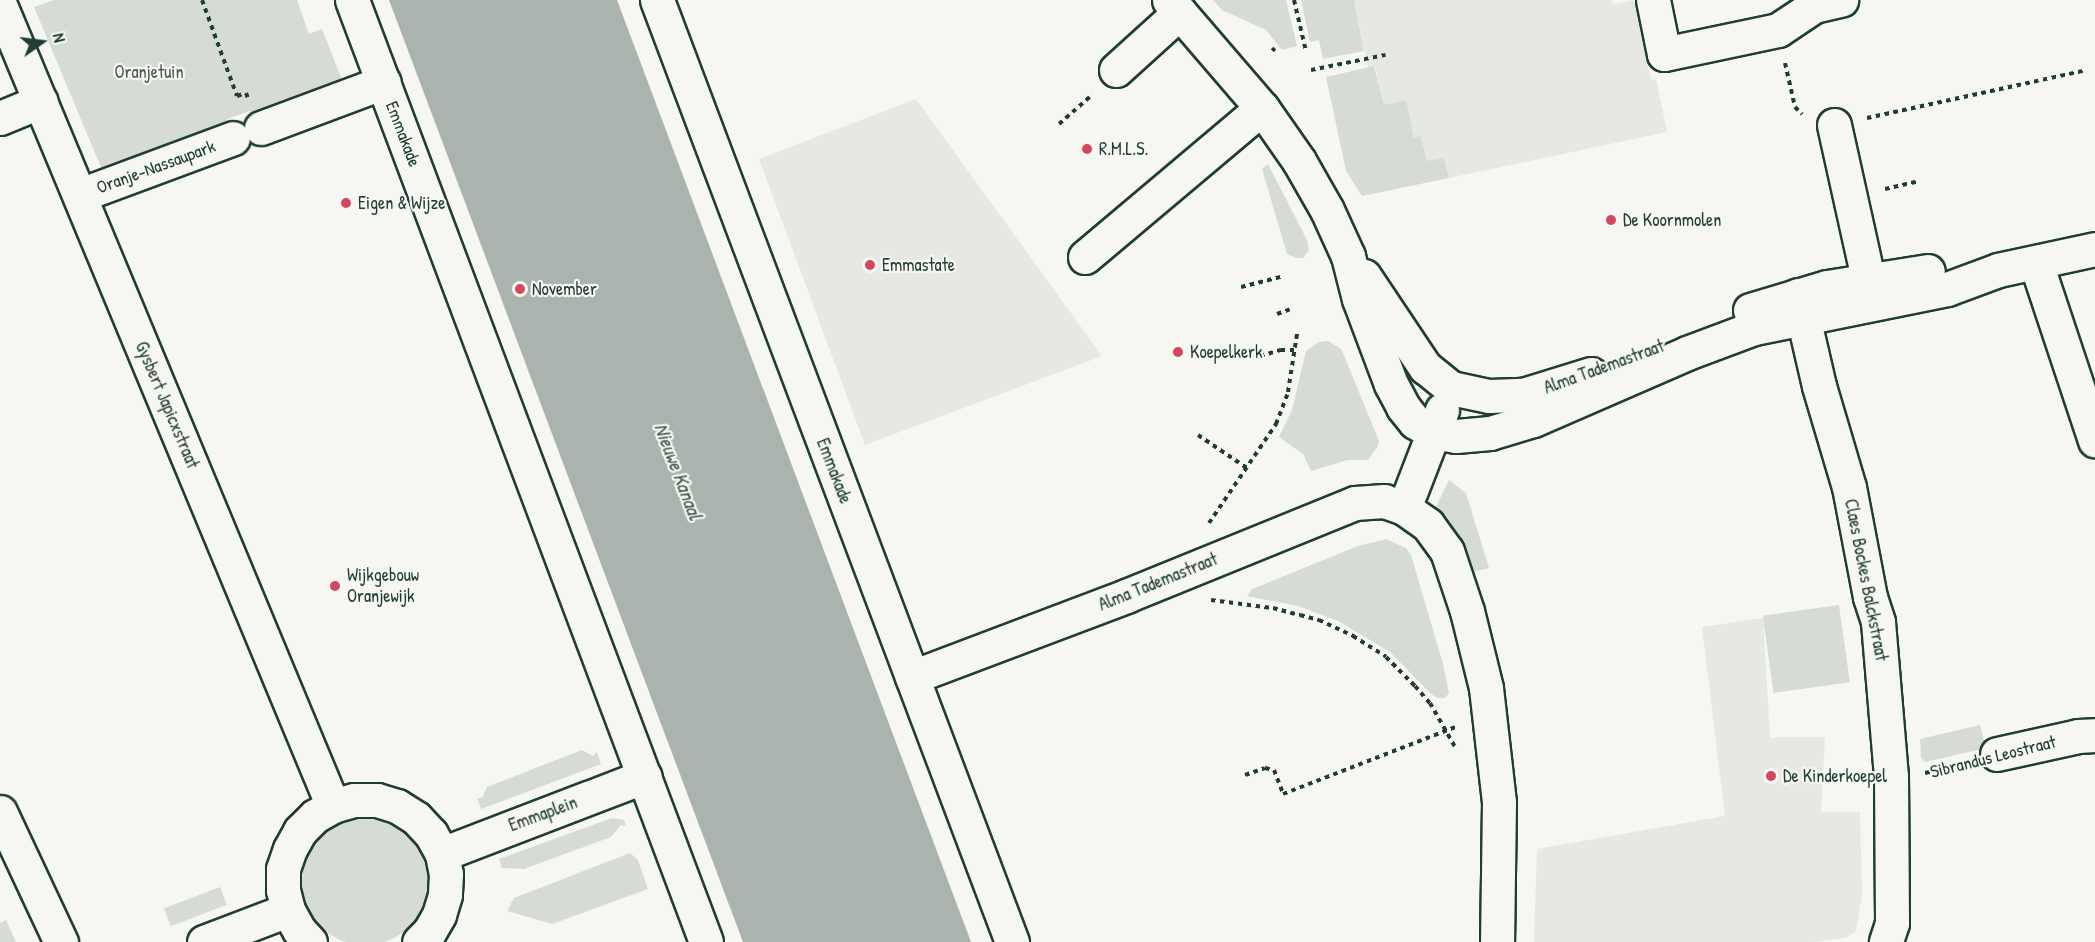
<!DOCTYPE html>
<html>
<head>
<meta charset="utf-8">
<style>
	body { margin:0 }
	#map { position:relative; width:2095px; height:942px; overflow:hidden; background:#f6f6f2; font-family:"Patrick Hand",sans-serif }
	div>[style] { position:absolute }
	.built>* { inset:0; background:#e6e8e4 }
	.green>* { inset:0; background:#d6dbd6; transform-origin:0 0 }
	.round { border-radius:50% }
	.water>* { inset:0; background:#aab3ae }
	.path>* { height:4px; margin-top:-2px; transform-origin:0; background:repeating-linear-gradient(90deg,#1f3d34 0 4.5px,transparent 0 9px) }
	.roads { filter:drop-shadow(2px 0 #1f3d34) drop-shadow(-2px 0 #1f3d34) drop-shadow(0 2px #1f3d34) drop-shadow(0 -2px #1f3d34) }
	.minor>* { height:33px; margin:-16.5px; padding:0 16.5px; transform-origin:16.5px; border-radius:16.5px; background:#f6f6f2 }
	.dots>* { width:16px; height:16px; translate:-50% -50%; box-sizing:border-box; border:3px solid #f6f6f2; border-radius:50% }
	span { translate:-50% -50%; white-space:nowrap; text-align:center; line-height:1.15; -webkit-text-stroke:4.5px #f6f6f2; paint-order:stroke }
	.park-label { font-size:18px; color:#445d54 }
	.street-label { font-size:18px; color:#1f3d34 }
	.poi-label { font-size:18px; color:#1f3d34 }
	.left { translate:0 -50%; text-align:left }
	.water-label { font-size:20px; color:#425a52; font-style:italic }
	.north { position:absolute; left:12px; top:12px; width:60px; height:60px; -webkit-text-stroke:4px #f6f6f2; paint-order:stroke; rotate:76deg; font-size:16px; font-weight:700; line-height:24px; text-align:center; color:#1f3d34 }
	.north::after { content:''; display:block; margin:auto; width:21px; height:27px; background:#1f3d34; clip-path:polygon(50% 0,100% 100%,50% 72%,0 100%) }
</style>
</head>
<body>
<div id="map">
	<div class="built">
		<div style="clip-path:polygon(1354px 0,1612px 0,1613px 4px,1634px 0,1651px 80px,1656px 79px,1667px 132px,1449px 178px,1444px 158px,1427px 162px,1422px 137px,1415px 138px,1384px 105px,1375px 67px,1368px 68px)"></div>
		<div style="clip-path:polygon(916px 99px,1102px 356px,865px 445px,759px 159px)"></div>
		<div style="clip-path:polygon(1763px 618px,1770px 736px,1773px 739px,1775px 737px,1825px 737px,1821px 812px,1860px 812px,1862px 893px,1856px 931px,1846px 938px,1814px 942px,1534px 942px,1537px 849px,1725px 816px,1702px 627px)"></div>
	</div>
	<div class="green">
		<div style="clip-path:polygon(54px 0,297px 0,309px 34px,322px 29px,344px 85px,254px 119px,250px 111px,227px 119px,230px 128px,103px 172px,34px 7px)"></div>
		<div style="clip-path:polygon(1213px 0,1286px 0,1297px 46px,1282px 50px,1266px 30px,1222px 10px)"></div>
		<div style="clip-path:polygon(1301px 0,1354px 0,1364px 51px,1323px 59px,1319px 40px,1310px 42px)"></div>
		<div style="clip-path:polygon(1374px 66px,1384px 105px,1406px 100px,1414px 138px,1421px 136px,1427px 161px,1444px 158px,1449px 178px,1362px 196px,1346px 171px,1326px 77px)"></div>
		<div style="clip-path:polygon(1268px 164px,1307px 240px,1309px 250px,1303px 258px,1296px 258px,1287px 254px,1262px 169px)"></div>
		<div style="clip-path:polygon(1328px 341px,1341px 349px,1345px 358px,1379px 441px,1378px 446px,1368px 460px,1348px 460px,1311px 471px,1303px 454px,1279px 437px,1292px 410px,1306px 351px,1319px 342px)"></div>
		<div style="clip-path:polygon(1449px 480px,1466px 493px,1489px 568px,1473px 572px,1461px 544px,1435px 509px)"></div>
		<div style="clip-path:polygon(1386px 539px,1406px 548px,1411px 555px,1443px 664px,1449px 693px,1445px 698px,1438px 698px,1431px 694px,1390px 652px,1338px 621px,1298px 606px,1247px 596px,1252px 589px,1358px 546px)"></div>
		<div style="left:1839px;top:605px;width:78px;height:77px;rotate:82deg"></div>
		<div style="clip-path:polygon(1980px 725px,1986px 748px,1925px 762px,1921px 758px,1920px 739px)"></div>
		<div style="clip-path:polygon(582px 750px,593px 756px,597px 752px,601px 764px,481px 809px,477px 798px,482px 798px,487px 787px)"></div>
		<div style="clip-path:polygon(612px 818px,624px 820px,626px 826px,621px 825px,611px 837px,524px 869px,502px 868px,499px 859px)"></div>
		<div class="round" style="left:302px;top:819px;width:126px;height:126px"></div>
		<div style="clip-path:polygon(630px 853px,638px 860px,648px 889px,552px 924px,507px 911px,514px 898px)"></div>
		<div style="left:220px;top:887px;width:19px;height:60px;rotate:69deg"></div>
		<div style="clip-path:polygon(6px 920px,16px 942px,0 942px,0 923px)"></div>
	</div>
	<div class="water">
		<div style="clip-path:polygon(389px 0,617px 0,971px 942px,743px 942px)"></div>
	</div>
	<div class="path">
		<div style="left:202px;top:0;width:102px;rotate:70deg"></div>
		<div style="left:237px;top:96px;width:9px;rotate:-18deg"></div>
		<div style="left:246px;top:93px;width:5px;rotate:68deg"></div>
		<div style="left:1294px;top:0;width:52px;rotate:76.8deg"></div>
		<div style="left:1272px;top:51px;width:4px;rotate:-45deg"></div>
		<div style="left:1785px;top:63px;width:45px;rotate:77.2deg"></div>
		<div style="left:1795px;top:107px;width:10px;rotate:45deg"></div>
		<div style="left:1311px;top:70px;width:76px;rotate:-11.5deg"></div>
		<div style="left:1867px;top:118px;width:221px;rotate:-12.3deg"></div>
		<div style="left:1059px;top:124px;width:45px;rotate:-41.4deg"></div>
		<div style="left:1885px;top:189px;width:32px;rotate:-13deg"></div>
		<div style="left:1241px;top:287px;width:44px;rotate:-14.3deg"></div>
		<div style="left:1277px;top:314px;width:15px;rotate:-20deg"></div>
		<div style="left:1260px;top:356px;width:22px;rotate:-16deg"></div>
		<div style="left:1281px;top:350px;width:15px"></div>
		<div style="left:1198px;top:435px;width:59px;rotate:34deg"></div>
		<div style="left:1209px;top:523px;width:120px;rotate:-55.9deg"></div>
		<div style="left:1276px;top:424px;width:34px;rotate:-69deg"></div>
		<div style="left:1288px;top:392px;width:59px;rotate:-81.2deg"></div>
		<div style="left:1211px;top:600px;width:63px;rotate:7.4deg"></div>
		<div style="left:1273px;top:608px;width:28px;rotate:15deg"></div>
		<div style="left:1300px;top:615px;width:20px;rotate:15deg"></div>
		<div style="left:1319px;top:620px;width:38px;rotate:25deg"></div>
		<div style="left:1353px;top:636px;width:39px;rotate:32deg"></div>
		<div style="left:1386px;top:657px;width:41px;rotate:45deg"></div>
		<div style="left:1415px;top:686px;width:23px;rotate:49deg"></div>
		<div style="left:1430px;top:703px;width:51px;rotate:60.4deg"></div>
		<div style="left:1925px;top:773px;width:40px;rotate:-13deg"></div>
		<div style="left:1245px;top:775px;width:21px;rotate:-19deg"></div>
		<div style="left:1265px;top:768px;width:9px;rotate:13deg"></div>
		<div style="left:1274px;top:770px;width:26px;rotate:69deg"></div>
		<div style="left:1283px;top:794px;width:186px;rotate:-21.2deg"></div>
	</div>
	<div class="roads">
		<div class="minor">
			<div style="left:352px;top:0;width:1006px;rotate:69.4deg"></div>
			<div style="left:657px;top:0;width:1007px;rotate:69.35deg"></div>
			<div style="left:1169px;top:0;width:143px;rotate:49.3deg"></div>
			<div style="left:1262px;top:108px;width:65px;rotate:55.1deg"></div>
			<div style="left:1299px;top:161px;width:56px;rotate:60.3deg"></div>
			<div style="left:1327px;top:210px;width:51px;rotate:65.5deg"></div>
			<div style="left:1348px;top:256px;width:44px;rotate:75.7deg"></div>
			<div style="left:1359px;top:299px;width:91px;rotate:69.4deg"></div>
			<div style="left:1391px;top:384px;width:26px;rotate:62deg"></div>
			<div style="left:1403px;top:407px;width:19px;rotate:51deg"></div>
			<div style="left:1415px;top:422px;width:21px;rotate:29deg"></div>
			<div style="left:1433px;top:432px;width:23px;rotate:10deg"></div>
			<div style="left:1456px;top:436px;width:34px;rotate:-5deg"></div>
			<div style="left:1490px;top:433px;width:45px;rotate:-16.8deg"></div>
			<div style="left:1533px;top:420px;width:168px;rotate:-23.5deg"></div>
			<div style="left:1687px;top:353px;width:72px;rotate:-20.5deg"></div>
			<div style="left:1754px;top:328px;width:197px;rotate:-11.4deg"></div>
			<div style="left:1947px;top:289px;width:54px;rotate:-20.4deg"></div>
			<div style="left:1998px;top:270px;width:99px;rotate:-12.2deg"></div>
			<div style="left:1653px;top:0;width:55px;rotate:78.5deg"></div>
			<div style="left:1664px;top:54px;width:116px;rotate:-11.9deg"></div>
			<div style="left:1778px;top:30px;width:43px;rotate:-33.7deg"></div>
			<div style="left:1814px;top:6px;width:28px;rotate:-13deg"></div>
			<div style="left:0;top:5px;width:867px;rotate:67.43deg"></div>
			<div style="left:1116px;top:70px;width:86px;rotate:-42.2deg"></div>
			<div style="left:0;top:118px;width:44px;rotate:-22.5deg"></div>
			<div style="left:1834px;top:125px;width:180px;rotate:77.5deg"></div>
			<div style="left:261px;top:128px;width:131px;rotate:-20.5deg"></div>
			<div style="left:80px;top:195px;width:163px;rotate:-20.4deg"></div>
			<div style="left:1085px;top:257px;width:231px;rotate:-40.1deg"></div>
			<div style="left:2036px;top:263px;width:187px;rotate:71.6deg"></div>
			<div style="left:1364px;top:276px;width:110px;rotate:56.2deg"></div>
			<div style="left:1425px;top:367px;width:33px;rotate:39deg"></div>
			<div style="left:1451px;top:388px;width:39px;rotate:12deg"></div>
			<div style="left:1489px;top:396px;width:34px;rotate:-2deg"></div>
			<div style="left:1523px;top:395px;width:71px;rotate:-17.2deg"></div>
			<div style="left:1798px;top:295px;width:93px;rotate:77deg"></div>
			<div style="left:1819px;top:386px;width:105px;rotate:73.5deg"></div>
			<div style="left:1849px;top:487px;width:112px;rotate:79.2deg"></div>
			<div style="left:1870px;top:597px;width:26px;rotate:72deg"></div>
			<div style="left:1878px;top:622px;width:155px;rotate:85.2deg"></div>
			<div style="left:1891px;top:776px;width:147px;rotate:89.6deg"></div>
			<div style="left:1892px;top:923px;width:20px;rotate:108deg"></div>
			<div style="left:1750px;top:310px;width:80px;rotate:-16.6deg"></div>
			<div style="left:1827px;top:287px;width:102px;rotate:-9deg"></div>
			<div style="left:1410px;top:493px;width:89px;rotate:-68.9deg"></div>
			<div style="left:912px;top:677px;width:229px;rotate:-20.7deg"></div>
			<div style="left:1126px;top:596px;width:247px;rotate:-22.1deg"></div>
			<div style="left:1355px;top:503px;width:29px;rotate:-4deg"></div>
			<div style="left:1384px;top:501px;width:21px;rotate:19deg"></div>
			<div style="left:1404px;top:508px;width:29px;rotate:35deg"></div>
			<div style="left:1428px;top:525px;width:32px;rotate:54deg"></div>
			<div style="left:1447px;top:551px;width:63px;rotate:71.6deg"></div>
			<div style="left:1467px;top:611px;width:79px;rotate:76.1deg"></div>
			<div style="left:1486px;top:688px;width:115px;rotate:83.5deg"></div>
			<div style="left:1499px;top:802px;width:140px;rotate:90.8deg"></div>
			<div style="left:1997px;top:754px;width:83px;rotate:-12.5deg"></div>
			<div style="left:2078px;top:736px;width:17px;rotate:-3deg"></div>
			<div style="left:0;top:812px;width:144px;rotate:64.9deg"></div>
			<div style="left:442px;top:854px;width:217px;rotate:-21deg"></div>
			<div style="left:204px;top:942px;width:90px;rotate:-20.9deg"></div>
			<div style="left:310px;top:942px;width:16px;rotate:-133deg"></div>
			<div style="left:299px;top:930px;width:23px;rotate:-119deg"></div>
			<div style="left:288px;top:910px;width:21px;rotate:-104deg"></div>
			<div style="left:283px;top:890px;width:21px;rotate:-90deg"></div>
			<div style="left:283px;top:869px;width:21px;rotate:-71deg"></div>
			<div style="left:290px;top:849px;width:21px;rotate:-61deg"></div>
			<div style="left:300px;top:831px;width:21px;rotate:-45deg"></div>
			<div style="left:315px;top:816px;width:21px;rotate:-29deg"></div>
			<div style="left:333px;top:806px;width:22px;rotate:-16deg"></div>
			<div style="left:354px;top:800px;width:23px"></div>
			<div style="left:377px;top:800px;width:21px;rotate:17deg"></div>
			<div style="left:397px;top:806px;width:22px;rotate:32deg"></div>
			<div style="left:416px;top:818px;width:22px;rotate:47deg"></div>
			<div style="left:431px;top:834px;width:23px;rotate:61deg"></div>
			<div style="left:442px;top:854px;width:20px;rotate:79deg"></div>
			<div style="left:446px;top:874px;width:21px;rotate:93deg"></div>
			<div style="left:445px;top:895px;width:21px;rotate:107deg"></div>
			<div style="left:439px;top:915px;width:20px;rotate:120deg"></div>
			<div style="left:429px;top:932px;width:14px;rotate:135deg"></div>
		</div>
	</div>
	<div class="dots">
		<div style="left:1087px;top:149px;background:#d1495b"></div>
		<div style="left:346px;top:203px;background:#d1495b"></div>
		<div style="left:1611px;top:220px;background:#d1495b"></div>
		<div style="left:870px;top:265px;background:#d1495b"></div>
		<div style="left:520px;top:289px;background:#d1495b"></div>
		<div style="left:1178px;top:352px;background:#d1495b"></div>
		<div style="left:335px;top:586px;background:#d1495b"></div>
		<div style="left:1771px;top:776px;background:#d1495b"></div>
	</div>
	<div class="park-label">
		<span style="left:149px;top:72px">Oranjetuin</span>
	</div>
	<div class="street-label">
		<span style="left:403px;top:134px;rotate:69deg">Emmakade</span>
		<span style="left:156px;top:167px;rotate:-20deg">Oranje-Nassaupark</span>
		<span style="left:1604px;top:367px;rotate:-20deg">Alma Tademastraat</span>
		<span style="left:167px;top:405px;rotate:67deg">Gysbert Japicxstraat</span>
		<span style="left:834px;top:471px;rotate:69deg">Emmakade</span>
		<span style="left:1866px;top:580px;rotate:79deg">Claes Bockes Balckstraat</span>
		<span style="left:1158px;top:582px;rotate:-22deg">Alma Tademastraat</span>
		<span style="left:1993px;top:757px;rotate:-14deg">Sibrandus Leostraat</span>
		<span style="left:543px;top:814px;rotate:-20deg">Emmaplein</span>
	</div>
	<div class="poi-label">
		<span class="left" style="left:1099px;top:149px">R.M.L.S.</span>
		<span class="left" style="left:358px;top:203px">Eigen &amp; Wijze</span>
		<span class="left" style="left:1623px;top:220px">De Koornmolen</span>
		<span class="left" style="left:882px;top:265px">Emmastate</span>
		<span class="left" style="left:532px;top:289px">November</span>
		<span class="left" style="left:1190px;top:352px">Koepelkerk</span>
		<span class="left" style="left:347px;top:586px">Wijkgebouw<br>Oranjewijk</span>
		<span class="left" style="left:1783px;top:776px">De Kinderkoepel</span>
	</div>
	<div class="water-label">
		<span style="left:679px;top:471px;rotate:69deg">Nieuwe Kanaal</span>
	</div>
	<div class="north">N</div>
</div>
</body>
</html>
